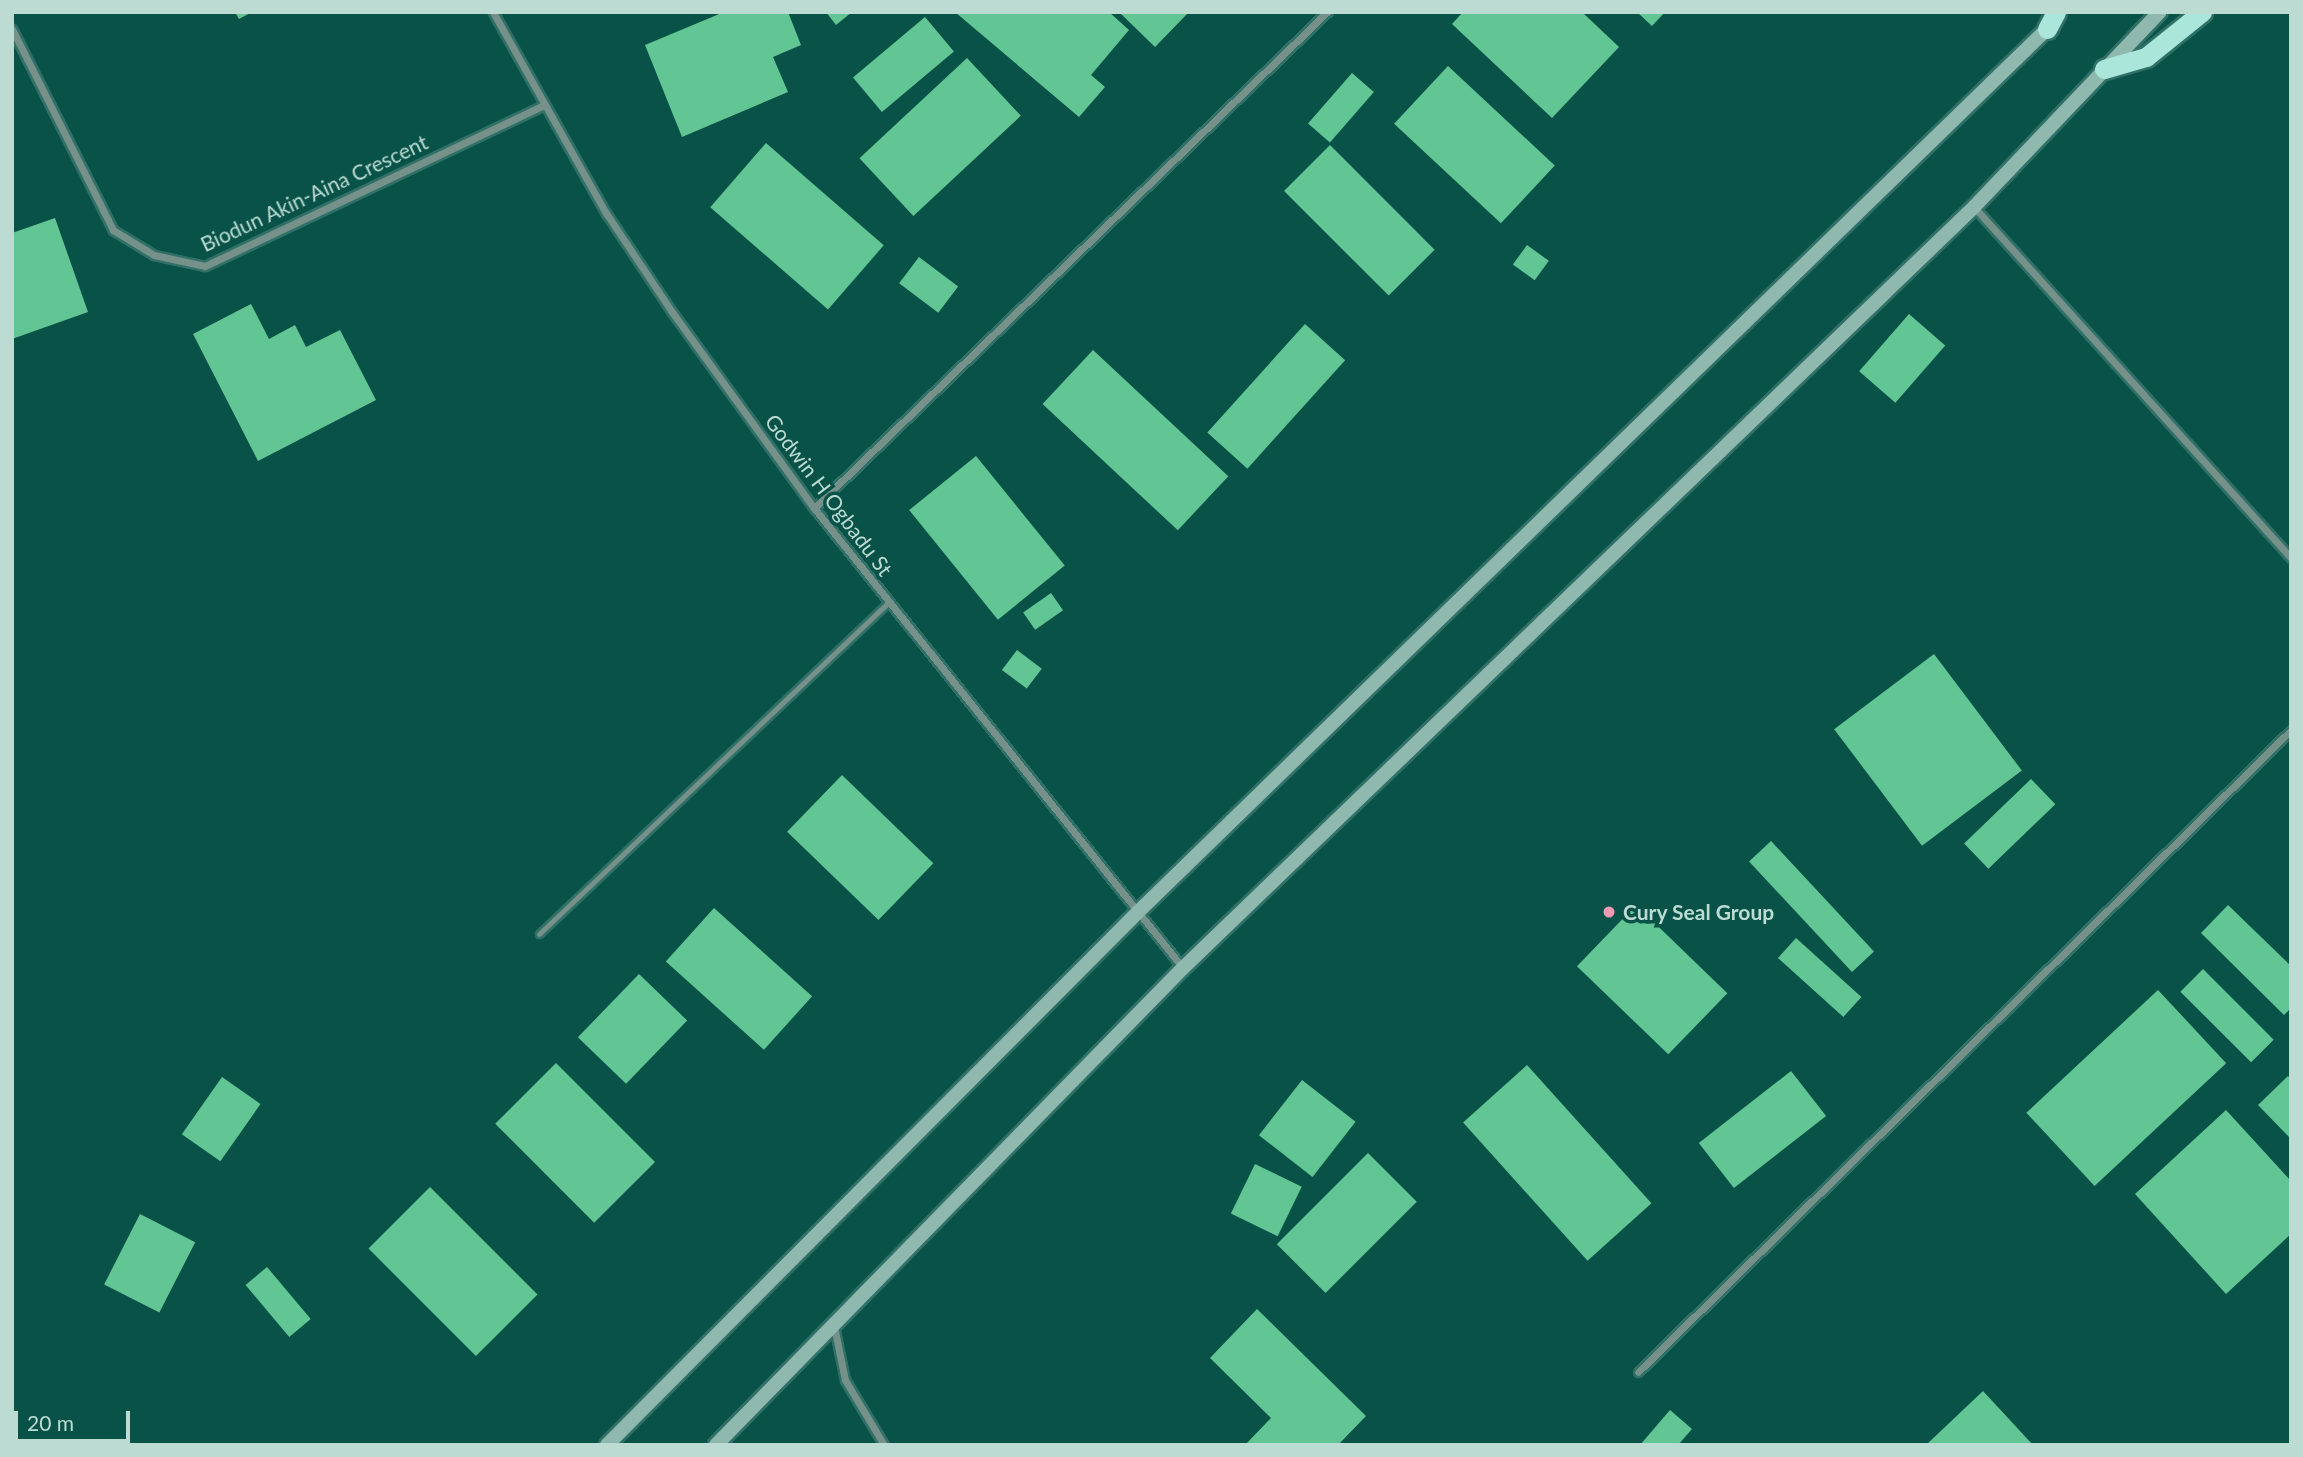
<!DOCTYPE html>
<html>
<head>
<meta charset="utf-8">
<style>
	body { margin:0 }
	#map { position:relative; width:2303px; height:1457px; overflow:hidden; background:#085248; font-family:Lato,sans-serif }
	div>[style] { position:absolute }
	.building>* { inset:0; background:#61c694; transform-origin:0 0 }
	.roads { filter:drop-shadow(2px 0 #307067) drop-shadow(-2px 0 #307067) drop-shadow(0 2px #307067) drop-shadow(0 -2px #307067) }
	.service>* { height:5px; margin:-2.5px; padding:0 2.5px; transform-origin:2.5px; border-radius:2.5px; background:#76908a }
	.minor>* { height:7px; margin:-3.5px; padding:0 3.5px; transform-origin:3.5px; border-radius:3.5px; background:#76908a }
	.secondary>* { height:14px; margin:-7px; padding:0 7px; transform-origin:7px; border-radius:7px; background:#8fb8af }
	.trunk>* { height:19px; margin:-9.5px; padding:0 9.5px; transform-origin:9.5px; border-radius:9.5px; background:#aae6d9 }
	.dots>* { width:19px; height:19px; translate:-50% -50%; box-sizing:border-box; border:4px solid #085248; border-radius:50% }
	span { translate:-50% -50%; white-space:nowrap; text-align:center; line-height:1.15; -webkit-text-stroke:7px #085248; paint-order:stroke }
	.street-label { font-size:21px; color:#bcdbd3 }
	.poi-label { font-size:21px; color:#bcdbd3; font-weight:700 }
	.left { translate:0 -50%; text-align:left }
	.frame { position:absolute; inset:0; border:14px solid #bcdbd3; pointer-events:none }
	.scale { position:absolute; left:14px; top:1411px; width:116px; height:32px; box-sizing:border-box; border:4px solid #bcdbd3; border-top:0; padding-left:9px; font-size:21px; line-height:24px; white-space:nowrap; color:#bcdbd3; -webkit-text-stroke:5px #085248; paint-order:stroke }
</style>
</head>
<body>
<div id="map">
	<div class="building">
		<div style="clip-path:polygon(235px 12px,252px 12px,239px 19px)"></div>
		<div style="clip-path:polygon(724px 12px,788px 12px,801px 45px,773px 57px,788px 92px,682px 137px,645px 45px)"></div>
		<div style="clip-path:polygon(826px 12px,852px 12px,836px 25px)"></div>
		<div style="clip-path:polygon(955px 12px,1109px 12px,1129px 30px,1091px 75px,1105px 87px,1079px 117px)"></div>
		<div style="clip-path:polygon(1119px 12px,1189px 12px,1155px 47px)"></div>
		<div style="clip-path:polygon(1463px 12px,1582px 12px,1619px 47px,1552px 118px,1452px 24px)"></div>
		<div style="clip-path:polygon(1637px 12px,1665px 12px,1652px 26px)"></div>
		<div style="left:925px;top:17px;width:45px;height:94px;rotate:50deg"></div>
		<div style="left:967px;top:58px;width:79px;height:147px;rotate:47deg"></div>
		<div style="left:1448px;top:66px;width:146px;height:79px;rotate:43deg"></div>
		<div style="left:1352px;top:73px;width:29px;height:67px;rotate:41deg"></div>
		<div style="left:766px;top:143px;width:156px;height:85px;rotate:41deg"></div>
		<div style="left:1330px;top:145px;width:148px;height:65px;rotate:45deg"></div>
		<div style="clip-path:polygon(55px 218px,88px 312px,12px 339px,12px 233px)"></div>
		<div style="left:1527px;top:245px;width:27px;height:24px;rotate:36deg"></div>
		<div style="left:919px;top:257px;width:49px;height:33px;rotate:37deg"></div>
		<div style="clip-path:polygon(251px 304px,269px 339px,295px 325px,306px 347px,340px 330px,376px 400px,258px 461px,193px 334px)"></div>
		<div style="left:1909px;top:314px;width:48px;height:76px;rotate:41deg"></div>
		<div style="left:1305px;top:324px;width:54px;height:146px;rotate:42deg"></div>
		<div style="left:1093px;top:350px;width:185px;height:74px;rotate:43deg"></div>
		<div style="left:976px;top:456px;width:141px;height:86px;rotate:51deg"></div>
		<div style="left:1051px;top:593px;width:21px;height:34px;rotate:55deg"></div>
		<div style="left:1017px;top:650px;width:31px;height:25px;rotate:37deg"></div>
		<div style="left:1934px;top:654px;width:146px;height:125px;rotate:53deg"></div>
		<div style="left:842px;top:775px;width:127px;height:79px;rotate:44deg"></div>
		<div style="left:2031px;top:779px;width:35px;height:93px;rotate:46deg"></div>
		<div style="left:1771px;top:841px;width:151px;height:30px;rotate:47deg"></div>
		<div style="left:1636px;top:905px;width:127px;height:85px;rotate:44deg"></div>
		<div style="clip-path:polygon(2228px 905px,2291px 966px,2291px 1008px,2284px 1015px,2201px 933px)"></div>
		<div style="left:714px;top:908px;width:132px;height:72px;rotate:42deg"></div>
		<div style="left:1796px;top:938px;width:88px;height:27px;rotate:42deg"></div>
		<div style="left:2203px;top:969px;width:100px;height:32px;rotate:45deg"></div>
		<div style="left:639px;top:974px;width:67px;height:88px;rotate:44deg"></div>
		<div style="left:2158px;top:990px;width:100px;height:180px;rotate:47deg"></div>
		<div style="left:556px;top:1063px;width:140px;height:86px;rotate:45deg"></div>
		<div style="left:1527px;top:1065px;width:186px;height:86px;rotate:48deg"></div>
		<div style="left:1791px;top:1071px;width:57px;height:117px;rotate:52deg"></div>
		<div style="clip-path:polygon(2288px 1076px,2291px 1080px,2291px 1139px,2258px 1105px)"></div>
		<div style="left:222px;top:1077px;width:47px;height:70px;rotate:35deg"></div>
		<div style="left:1302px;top:1080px;width:68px;height:70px;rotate:38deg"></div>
		<div style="clip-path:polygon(2226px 1110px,2291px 1181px,2291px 1234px,2226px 1294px,2135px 1194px)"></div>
		<div style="left:1368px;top:1153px;width:69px;height:129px;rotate:45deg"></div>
		<div style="left:1255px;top:1164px;width:52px;height:55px;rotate:26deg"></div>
		<div style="left:430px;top:1187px;width:152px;height:87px;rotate:45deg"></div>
		<div style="left:140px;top:1214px;width:62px;height:79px;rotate:27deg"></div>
		<div style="left:267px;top:1267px;width:68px;height:28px;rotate:50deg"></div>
		<div style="clip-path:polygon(1257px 1309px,1366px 1416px,1338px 1445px,1245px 1445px,1271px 1418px,1210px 1358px)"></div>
		<div style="clip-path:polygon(1983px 1391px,2033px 1445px,1926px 1445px)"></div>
		<div style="clip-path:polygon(1670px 1410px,1692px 1429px,1678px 1445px,1640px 1445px)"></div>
	</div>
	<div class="roads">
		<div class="service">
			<div style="left:539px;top:934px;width:481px;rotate:-43.5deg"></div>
		</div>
		<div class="minor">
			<div style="left:493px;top:12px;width:231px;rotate:60.7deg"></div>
			<div style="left:606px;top:213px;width:119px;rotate:56.3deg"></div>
			<div style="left:672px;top:312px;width:242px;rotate:54.1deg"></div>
			<div style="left:814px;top:508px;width:590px;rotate:51.26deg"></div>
			<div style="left:12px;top:29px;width:225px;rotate:63.3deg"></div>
			<div style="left:113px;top:230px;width:48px;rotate:31.4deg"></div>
			<div style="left:154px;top:255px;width:52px;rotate:12.2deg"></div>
			<div style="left:205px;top:266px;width:373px;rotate:-25.4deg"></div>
			<div style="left:1974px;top:207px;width:473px;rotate:47.9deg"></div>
			<div style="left:814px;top:508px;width:714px;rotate:-44.03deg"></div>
			<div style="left:834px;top:1326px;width:55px;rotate:78.5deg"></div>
			<div style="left:845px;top:1380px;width:76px;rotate:59deg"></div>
			<div style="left:1638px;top:1372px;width:916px;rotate:-44.51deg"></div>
		</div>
		<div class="secondary">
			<div style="left:607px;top:1445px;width:752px;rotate:-45.11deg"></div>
			<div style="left:1138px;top:912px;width:1276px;rotate:-44.17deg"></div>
			<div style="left:716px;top:1445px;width:668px;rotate:-45.61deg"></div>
			<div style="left:1183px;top:968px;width:1098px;rotate:-43.89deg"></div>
			<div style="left:1974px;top:207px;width:269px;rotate:-46.4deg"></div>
		</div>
		<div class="trunk">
			<div style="left:2047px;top:29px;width:19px;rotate:-62deg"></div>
			<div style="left:2104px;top:69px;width:44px;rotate:-15.9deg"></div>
			<div style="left:2146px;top:57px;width:72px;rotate:-38.8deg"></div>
		</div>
	</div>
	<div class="dots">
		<div style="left:1609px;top:912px;background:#f09ab4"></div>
	</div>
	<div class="street-label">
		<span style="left:314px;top:193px;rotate:-25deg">Biodun Akin-Aina Crescent</span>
		<span style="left:829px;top:495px;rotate:53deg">Godwin H Ogbadu St</span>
	</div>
	<div class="poi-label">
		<span class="left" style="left:1623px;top:912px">Cury Seal Group</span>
	</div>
	<div class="frame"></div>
	<div class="scale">20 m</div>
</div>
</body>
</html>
